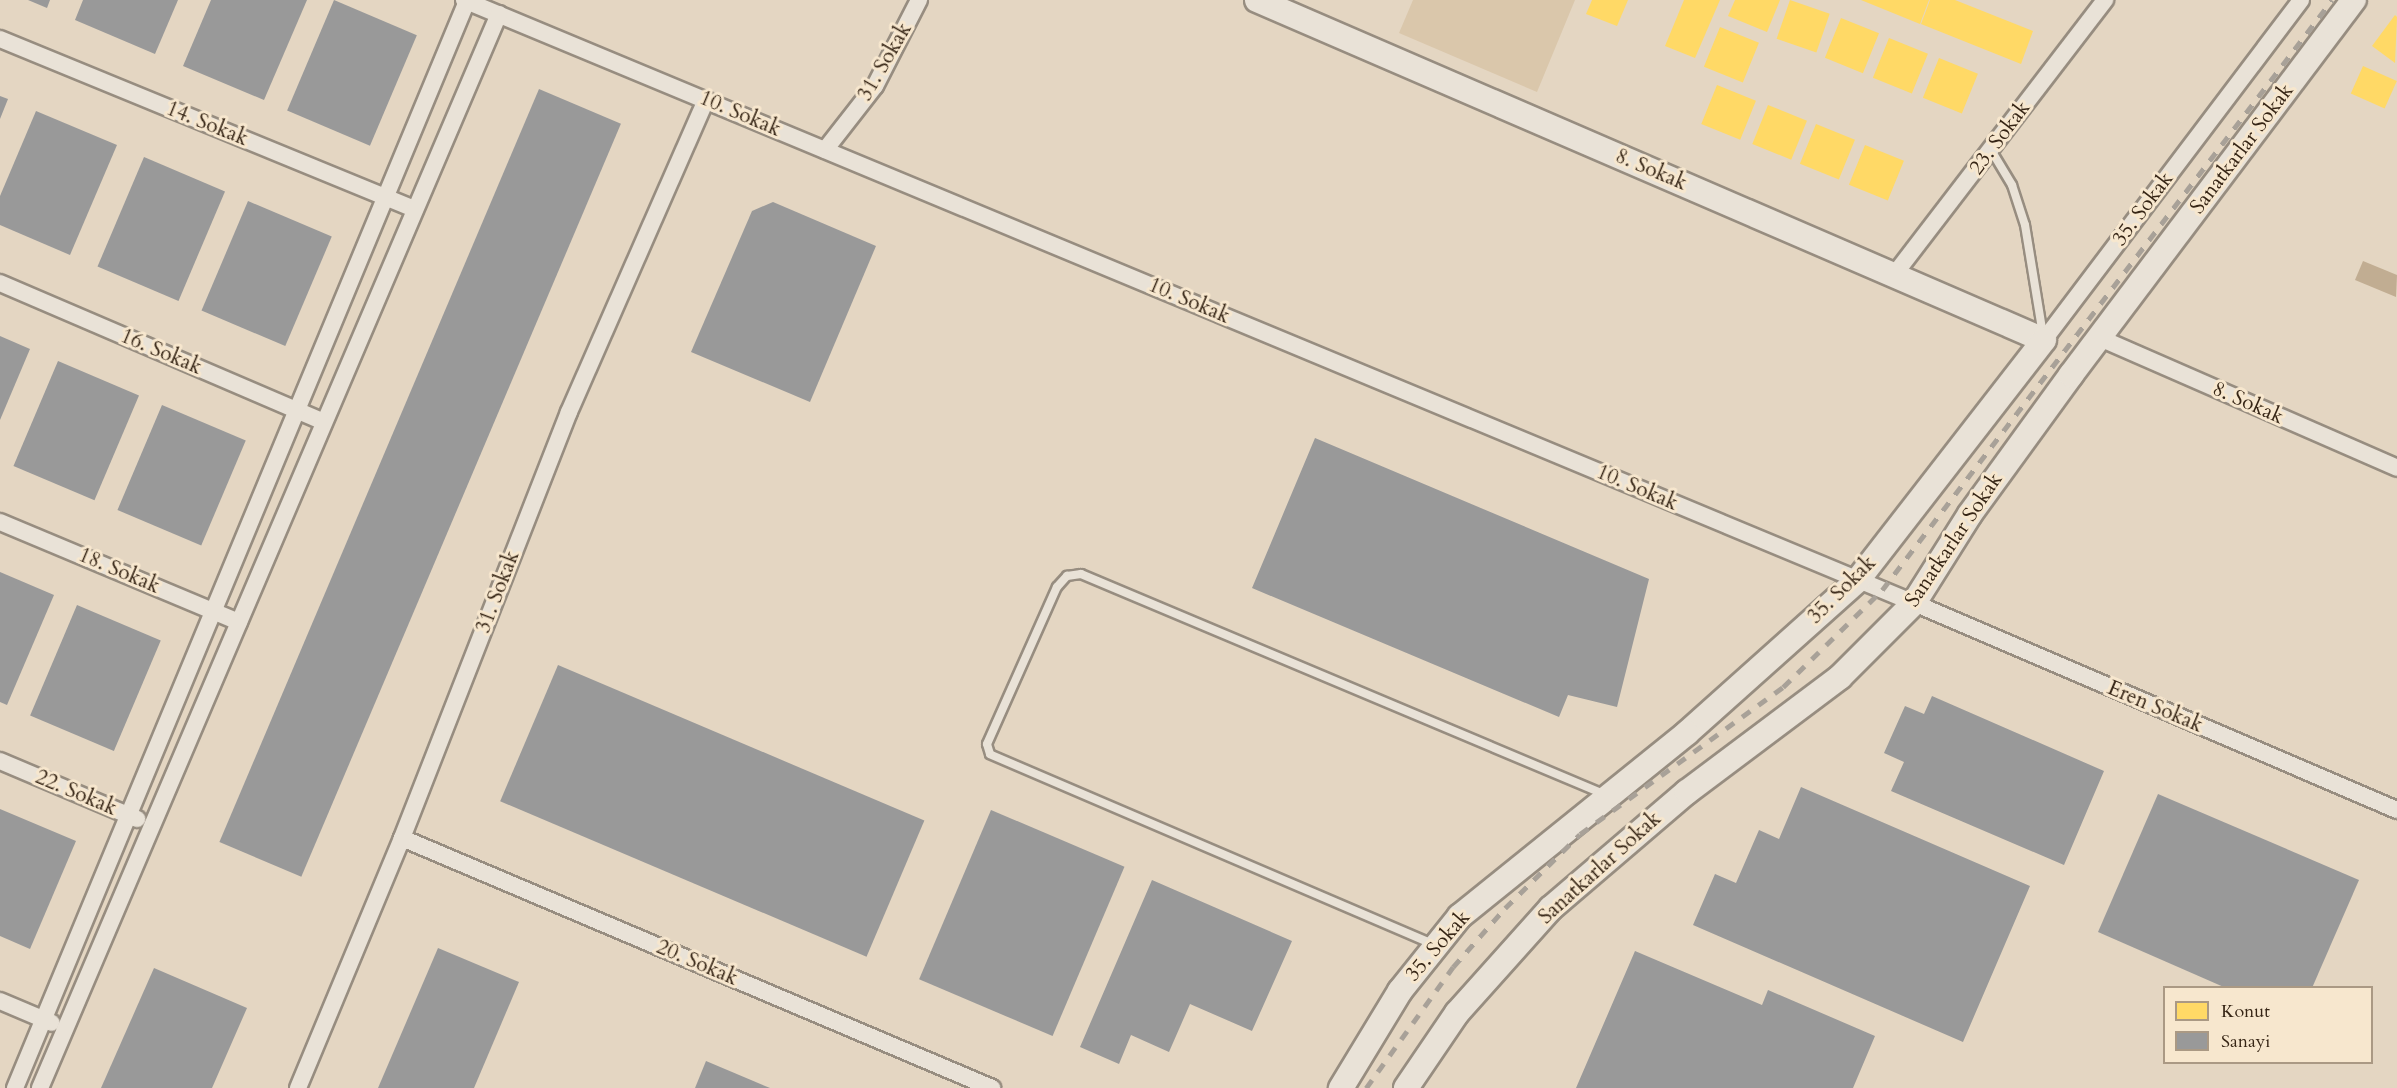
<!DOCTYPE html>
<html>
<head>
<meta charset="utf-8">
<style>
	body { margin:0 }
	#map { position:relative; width:2397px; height:1088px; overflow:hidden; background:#e4d6c2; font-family:Cardo,serif }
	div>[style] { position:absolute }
	.green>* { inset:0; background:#dac7ab }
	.water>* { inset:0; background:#c1ad92 }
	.homes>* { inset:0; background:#ffd966; transform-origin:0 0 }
	.industry>* { inset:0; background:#999; transform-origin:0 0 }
	.roads { filter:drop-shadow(2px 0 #978d80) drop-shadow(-2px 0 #978d80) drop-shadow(0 2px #978d80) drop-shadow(0 -2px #978d80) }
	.lane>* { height:8px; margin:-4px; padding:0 4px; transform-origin:4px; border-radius:4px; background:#e9e2d7 }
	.street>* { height:16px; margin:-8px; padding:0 8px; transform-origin:8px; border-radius:8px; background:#e9e2d7 }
	.secondary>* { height:24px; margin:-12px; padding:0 12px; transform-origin:12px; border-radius:12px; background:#e9e2d7 }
	.rail>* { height:4.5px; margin-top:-2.25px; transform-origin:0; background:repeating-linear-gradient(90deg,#a8a198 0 10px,transparent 0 20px) }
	span { translate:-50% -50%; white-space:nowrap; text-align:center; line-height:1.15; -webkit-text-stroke:6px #f7e7ce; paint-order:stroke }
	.street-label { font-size:21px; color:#362515 }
	.legend { position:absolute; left:2163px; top:986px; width:210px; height:78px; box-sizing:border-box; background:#f7e7ce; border:2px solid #aa9984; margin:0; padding:8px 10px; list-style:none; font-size:18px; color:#362515 }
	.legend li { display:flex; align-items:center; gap:12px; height:30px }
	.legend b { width:30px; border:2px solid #aa9984 }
</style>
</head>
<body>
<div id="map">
	<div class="green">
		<div style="clip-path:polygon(1413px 0,1575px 0,1537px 92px,1399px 33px)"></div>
	</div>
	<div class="water">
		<div style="clip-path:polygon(2363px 261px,2397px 275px,2396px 297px,2355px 280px)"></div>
	</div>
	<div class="homes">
		<div style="clip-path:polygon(1592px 0,1628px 0,1617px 26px,1586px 14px)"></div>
		<div style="clip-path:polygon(1684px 0,1720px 0,1695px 58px,1665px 46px)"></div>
		<div style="clip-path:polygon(1735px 0,1780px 0,1767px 32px,1728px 16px)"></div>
		<div style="left:1790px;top:0;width:42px;height:41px;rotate:19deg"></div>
		<div style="clip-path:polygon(1861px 0,1929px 0,1920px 24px)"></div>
		<div style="clip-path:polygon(1930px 0,1955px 0,2033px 31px,2021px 64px,1921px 24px)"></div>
		<div style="clip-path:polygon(2395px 15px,2397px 17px,2395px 63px,2372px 46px)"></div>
		<div style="left:1841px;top:18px;width:41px;height:43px;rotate:22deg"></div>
		<div style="left:1720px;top:27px;width:42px;height:43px;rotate:22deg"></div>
		<div style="left:1889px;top:38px;width:42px;height:43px;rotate:22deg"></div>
		<div style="left:1939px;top:58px;width:42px;height:43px;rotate:22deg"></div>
		<div style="left:2363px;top:66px;width:37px;height:30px;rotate:24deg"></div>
		<div style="left:1717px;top:85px;width:42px;height:42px;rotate:22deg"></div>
		<div style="left:1768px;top:105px;width:42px;height:42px;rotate:22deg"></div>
		<div style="left:1816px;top:124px;width:42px;height:43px;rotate:22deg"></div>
		<div style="left:1865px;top:145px;width:42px;height:43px;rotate:22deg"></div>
	</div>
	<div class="industry">
		<div style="clip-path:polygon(28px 0,50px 0,47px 8px)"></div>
		<div style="clip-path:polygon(83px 0,178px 0,155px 54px,75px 20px)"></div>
		<div style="clip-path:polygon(211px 0,307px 0,264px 100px,183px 66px)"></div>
		<div style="left:334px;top:0;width:90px;height:120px;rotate:23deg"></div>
		<div style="left:539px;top:89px;width:89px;height:818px;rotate:23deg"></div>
		<div style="clip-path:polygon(0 96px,8px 99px,0 119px)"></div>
		<div style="clip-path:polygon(36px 111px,117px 145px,70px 255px,0 225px,0 196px)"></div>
		<div style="left:144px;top:157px;width:88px;height:119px;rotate:23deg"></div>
		<div style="left:248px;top:201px;width:91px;height:119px;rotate:23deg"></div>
		<div style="clip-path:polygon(773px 202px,876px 246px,810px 402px,691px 352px,752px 211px)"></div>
		<div style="clip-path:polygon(0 336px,30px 349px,0 420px)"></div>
		<div style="left:58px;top:361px;width:88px;height:114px;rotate:23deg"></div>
		<div style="left:162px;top:405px;width:91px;height:114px;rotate:23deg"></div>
		<div style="clip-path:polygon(1315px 438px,1649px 579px,1617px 707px,1568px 695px,1559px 717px,1252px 588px)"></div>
		<div style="clip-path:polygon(0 572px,54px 595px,7px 705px,0 702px)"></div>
		<div style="left:77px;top:605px;width:91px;height:120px;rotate:23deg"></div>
		<div style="left:558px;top:665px;width:398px;height:148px;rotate:23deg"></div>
		<div style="clip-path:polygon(1932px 696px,2104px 771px,2064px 865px,1891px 791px,1904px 762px,1884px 753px,1905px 706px,1924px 714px)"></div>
		<div style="clip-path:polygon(1801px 787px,2030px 886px,1963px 1042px,1693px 925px,1715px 874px,1736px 883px,1759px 830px,1779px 839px)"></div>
		<div style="clip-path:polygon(2158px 794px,2359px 880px,2312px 988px,2226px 988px,2098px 932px)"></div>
		<div style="clip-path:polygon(0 809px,76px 841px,30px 949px,0 936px)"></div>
		<div style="left:991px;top:810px;width:145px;height:184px;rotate:23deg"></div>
		<div style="clip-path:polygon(1152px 880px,1292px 941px,1252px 1031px,1190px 1004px,1169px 1052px,1131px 1035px,1119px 1064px,1080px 1047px)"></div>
		<div style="clip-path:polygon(438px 948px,519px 982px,474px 1088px,378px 1088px)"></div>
		<div style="clip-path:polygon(1635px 951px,1762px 1005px,1768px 990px,1875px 1036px,1853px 1088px,1576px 1088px)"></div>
		<div style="clip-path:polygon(154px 968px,247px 1008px,212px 1088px,101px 1088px)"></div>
		<div style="clip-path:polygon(706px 1061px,770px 1088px,695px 1088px)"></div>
	</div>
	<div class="roads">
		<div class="lane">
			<div style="left:1991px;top:150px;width:41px;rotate:59deg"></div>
			<div style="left:2012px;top:185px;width:42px;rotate:72deg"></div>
			<div style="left:2025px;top:225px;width:111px;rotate:80.7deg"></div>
			<div style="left:1435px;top:945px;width:484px;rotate:-156.8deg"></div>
			<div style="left:990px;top:754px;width:10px;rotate:-107deg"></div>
			<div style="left:987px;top:744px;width:172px;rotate:-66deg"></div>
			<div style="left:1057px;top:587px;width:15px;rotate:-48deg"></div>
			<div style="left:1067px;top:576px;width:14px;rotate:-8deg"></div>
			<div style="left:1081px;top:574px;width:570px;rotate:22.83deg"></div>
		</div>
		<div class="street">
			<div style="left:464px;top:0;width:1570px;rotate:22.58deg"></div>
			<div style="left:1914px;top:603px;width:525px;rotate:23.2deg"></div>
			<div style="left:0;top:39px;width:448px;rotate:22.3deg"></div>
			<div style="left:825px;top:150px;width:81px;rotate:-52deg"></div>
			<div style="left:875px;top:86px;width:97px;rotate:-62.9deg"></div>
			<div style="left:1894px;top:275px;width:347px;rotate:-52.5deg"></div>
			<div style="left:0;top:283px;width:350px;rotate:23.2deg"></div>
			<div style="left:2100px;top:338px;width:324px;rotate:23.6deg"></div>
			<div style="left:2044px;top:340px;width:426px;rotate:-52.9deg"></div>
			<div style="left:0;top:522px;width:259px;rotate:22.7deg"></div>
			<div style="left:0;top:761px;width:149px;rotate:22.9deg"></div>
			<div style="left:402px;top:838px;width:641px;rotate:22.96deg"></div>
			<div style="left:0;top:1001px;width:56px;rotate:22.9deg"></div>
			<div style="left:15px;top:1088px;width:1177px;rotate:-67.42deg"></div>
			<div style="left:40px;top:1088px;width:1168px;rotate:-66.86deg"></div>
			<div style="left:298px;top:1088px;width:271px;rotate:-67.4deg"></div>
			<div style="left:402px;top:838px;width:458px;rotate:-68.6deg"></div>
			<div style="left:569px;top:412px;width:341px;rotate:-66.3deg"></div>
		</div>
		<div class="secondary">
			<div style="left:1257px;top:0;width:857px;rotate:23.37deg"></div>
			<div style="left:2044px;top:340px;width:304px;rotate:127.8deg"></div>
			<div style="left:1858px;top:580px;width:229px;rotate:138.2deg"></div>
			<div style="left:1687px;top:733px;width:292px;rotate:141.1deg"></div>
			<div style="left:1460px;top:916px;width:96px;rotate:128.7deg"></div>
			<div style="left:1400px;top:991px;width:114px;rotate:121.3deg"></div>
			<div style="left:1406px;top:1088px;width:91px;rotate:-55.8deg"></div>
			<div style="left:1457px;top:1013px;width:141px;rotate:-48.2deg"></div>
			<div style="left:1551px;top:908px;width:179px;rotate:-40.5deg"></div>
			<div style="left:1687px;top:792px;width:191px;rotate:-36.9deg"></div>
			<div style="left:1840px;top:677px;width:105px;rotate:-45deg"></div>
			<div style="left:1914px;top:603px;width:105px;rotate:-57.8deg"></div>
			<div style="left:1970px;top:514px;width:172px;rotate:-54deg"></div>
			<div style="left:2071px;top:375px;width:470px;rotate:-53deg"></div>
		</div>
	</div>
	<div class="rail">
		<div style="left:1366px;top:1088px;width:149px;rotate:-54.3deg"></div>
		<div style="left:1453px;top:967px;width:79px;rotate:-48.6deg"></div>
		<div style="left:1505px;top:908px;width:105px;rotate:-44.6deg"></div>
		<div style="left:1580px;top:834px;width:251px;rotate:-35.9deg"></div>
		<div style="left:1783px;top:687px;width:139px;rotate:-44.4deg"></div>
		<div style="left:1882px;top:590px;width:742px;rotate:-52.67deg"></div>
	</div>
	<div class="street-label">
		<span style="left:885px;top:62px;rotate:-60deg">31. Sokak</span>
		<span style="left:740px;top:114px;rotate:23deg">10. Sokak</span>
		<span style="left:207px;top:124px;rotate:22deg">14. Sokak</span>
		<span style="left:2000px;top:138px;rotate:-53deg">23. Sokak</span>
		<span style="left:2242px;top:149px;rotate:-53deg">Sanatkarlar Sokak</span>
		<span style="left:1651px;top:170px;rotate:23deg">8. Sokak</span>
		<span style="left:2143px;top:209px;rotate:-53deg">35. Sokak</span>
		<span style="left:1189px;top:301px;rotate:23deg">10. Sokak</span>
		<span style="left:161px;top:352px;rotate:23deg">16. Sokak</span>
		<span style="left:2248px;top:403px;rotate:24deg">8. Sokak</span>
		<span style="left:1637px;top:488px;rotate:23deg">10. Sokak</span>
		<span style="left:1954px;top:540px;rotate:-56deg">Sanatkarlar Sokak</span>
		<span style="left:119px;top:571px;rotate:23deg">18. Sokak</span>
		<span style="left:1842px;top:590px;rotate:-45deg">35. Sokak</span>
		<span style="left:498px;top:592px;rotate:-69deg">31. Sokak</span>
		<span style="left:2155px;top:707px;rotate:23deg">Eren Sokak</span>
		<span style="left:76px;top:793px;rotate:23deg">22. Sokak</span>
		<span style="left:1600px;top:868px;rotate:-42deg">Sanatkarlar Sokak</span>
		<span style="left:1438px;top:946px;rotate:-49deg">35. Sokak</span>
		<span style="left:697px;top:963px;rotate:23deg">20. Sokak</span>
	</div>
	<ul class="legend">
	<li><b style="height:16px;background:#ffd966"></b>Konut</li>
	<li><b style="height:16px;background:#999"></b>Sanayi</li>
	</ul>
</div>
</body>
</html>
